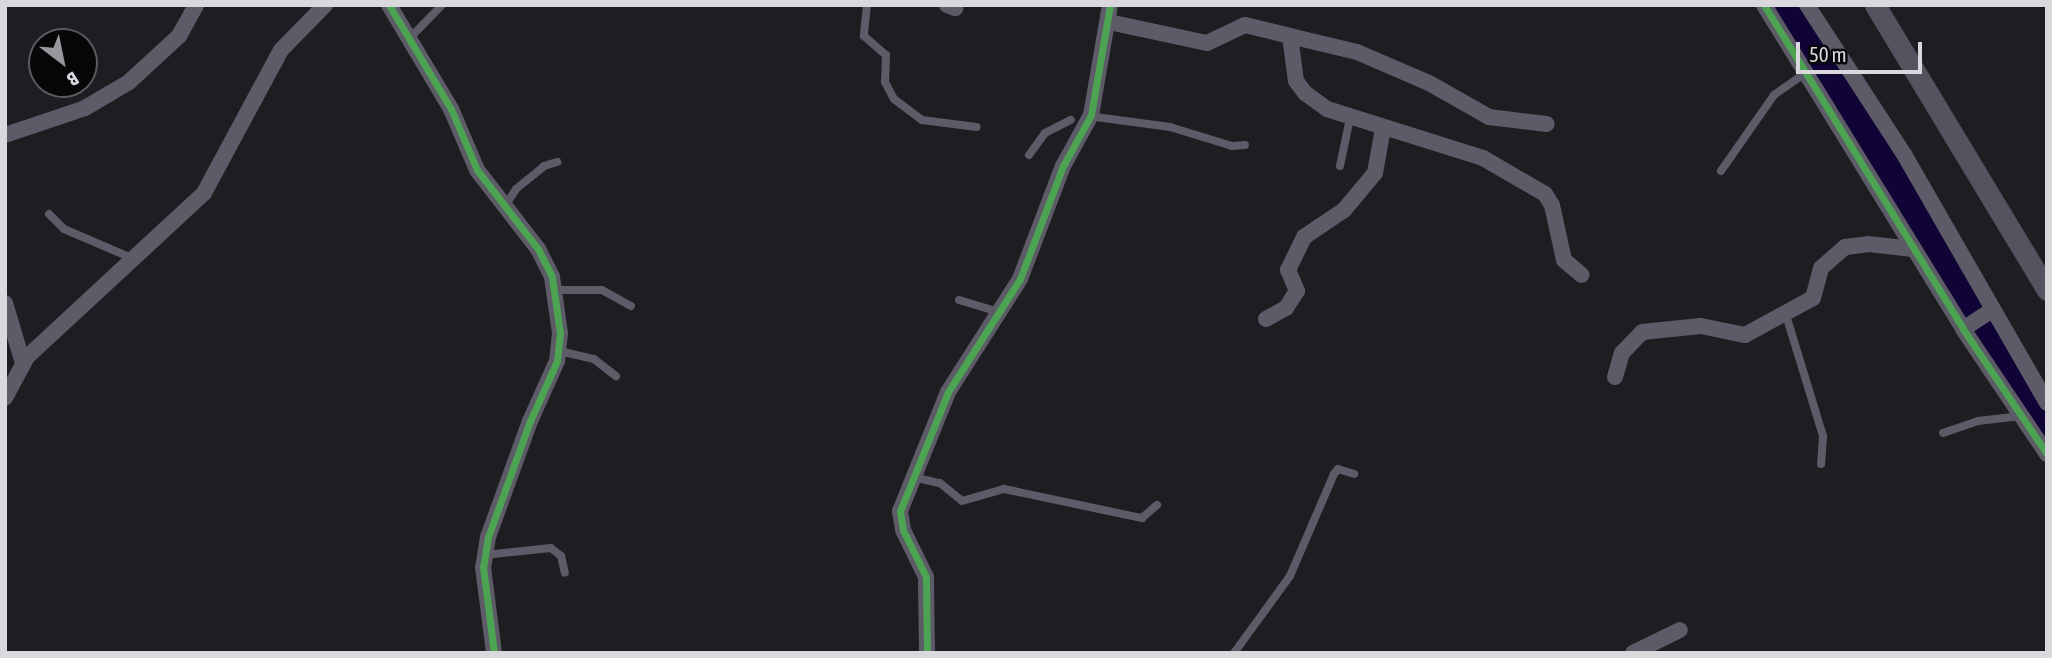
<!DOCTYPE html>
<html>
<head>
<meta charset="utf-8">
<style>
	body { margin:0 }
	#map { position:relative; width:2052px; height:658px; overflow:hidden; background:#1d1d22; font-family:"Asap Condensed",sans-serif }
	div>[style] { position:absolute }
	.river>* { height:30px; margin:-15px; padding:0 15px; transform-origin:15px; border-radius:15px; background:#100335 }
	.lane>* { height:8px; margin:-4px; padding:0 4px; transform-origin:4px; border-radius:4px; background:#5c5b67 }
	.street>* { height:16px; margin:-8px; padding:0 8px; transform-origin:8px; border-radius:8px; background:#5c5b67 }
	.secondary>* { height:21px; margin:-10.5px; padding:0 10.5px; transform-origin:10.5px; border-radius:10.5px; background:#545460 }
	.cycleway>* { height:7px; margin:-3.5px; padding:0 3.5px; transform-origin:3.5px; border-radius:3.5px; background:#4ca352 }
	span { translate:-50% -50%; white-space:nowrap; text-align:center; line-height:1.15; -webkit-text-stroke:7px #070709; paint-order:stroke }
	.frame { position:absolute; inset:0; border:7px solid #d8d8dd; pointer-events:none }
	.north { position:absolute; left:28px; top:28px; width:70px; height:70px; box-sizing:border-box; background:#070709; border:2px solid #5b5b5e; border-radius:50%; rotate:148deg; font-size:19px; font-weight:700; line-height:28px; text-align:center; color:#d8d8dd }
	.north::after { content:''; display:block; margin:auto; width:24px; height:32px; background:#97979c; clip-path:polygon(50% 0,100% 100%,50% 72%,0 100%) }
	.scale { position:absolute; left:1796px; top:42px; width:126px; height:32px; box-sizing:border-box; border:4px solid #d8d8dd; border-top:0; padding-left:9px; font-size:21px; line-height:24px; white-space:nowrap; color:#d8d8dd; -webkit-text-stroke:5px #070709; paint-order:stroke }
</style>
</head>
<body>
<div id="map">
	<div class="river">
		<div style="left:1785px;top:5px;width:170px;rotate:56.8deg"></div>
		<div style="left:1878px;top:147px;width:322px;rotate:58.3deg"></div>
	</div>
	<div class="lane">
		<div style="left:867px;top:5px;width:31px;rotate:96deg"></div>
		<div style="left:864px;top:36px;width:29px;rotate:41deg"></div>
		<div style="left:886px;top:55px;width:27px;rotate:92deg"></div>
		<div style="left:885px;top:82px;width:19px;rotate:62deg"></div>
		<div style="left:894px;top:99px;width:35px;rotate:37deg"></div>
		<div style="left:922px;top:120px;width:55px;rotate:7.3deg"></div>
		<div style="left:409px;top:39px;width:47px;rotate:-45.9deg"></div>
		<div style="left:1088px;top:116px;width:83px;rotate:7.6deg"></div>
		<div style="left:1170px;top:127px;width:65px;rotate:17deg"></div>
		<div style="left:1232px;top:146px;width:13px;rotate:-4deg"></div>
		<div style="left:1029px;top:155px;width:27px;rotate:-54deg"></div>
		<div style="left:1045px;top:133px;width:29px;rotate:-27deg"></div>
		<div style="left:1340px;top:166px;width:49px;rotate:-78.2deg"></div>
		<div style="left:1721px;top:171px;width:93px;rotate:-55.1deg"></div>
		<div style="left:1774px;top:95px;width:35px;rotate:-35deg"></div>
		<div style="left:505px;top:206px;width:20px;rotate:-57deg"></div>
		<div style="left:516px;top:189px;width:36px;rotate:-39deg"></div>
		<div style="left:544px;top:166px;width:14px;rotate:-17deg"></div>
		<div style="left:49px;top:214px;width:21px;rotate:45deg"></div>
		<div style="left:64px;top:229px;width:76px;rotate:23.2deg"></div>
		<div style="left:554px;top:290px;width:48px"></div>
		<div style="left:602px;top:290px;width:33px;rotate:29deg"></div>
		<div style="left:959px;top:300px;width:42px;rotate:16.7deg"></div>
		<div style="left:1786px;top:315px;width:127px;rotate:73deg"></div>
		<div style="left:1823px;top:436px;width:28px;rotate:94deg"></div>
		<div style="left:559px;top:351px;width:36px;rotate:13deg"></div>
		<div style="left:594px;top:359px;width:28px;rotate:38deg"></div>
		<div style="left:1943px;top:433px;width:37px;rotate:-19deg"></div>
		<div style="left:1978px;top:421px;width:43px;rotate:-6.6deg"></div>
		<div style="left:913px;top:477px;width:28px;rotate:13deg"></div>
		<div style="left:940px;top:483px;width:28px;rotate:39deg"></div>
		<div style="left:962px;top:501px;width:44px;rotate:-15.9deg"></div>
		<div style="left:1004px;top:489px;width:141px;rotate:11.9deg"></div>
		<div style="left:1142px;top:518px;width:20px;rotate:-41deg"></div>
		<div style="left:485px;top:555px;width:66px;rotate:-6.1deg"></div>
		<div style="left:551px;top:548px;width:13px;rotate:39deg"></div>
		<div style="left:561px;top:556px;width:17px;rotate:77deg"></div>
		<div style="left:1234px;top:653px;width:95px;rotate:-54deg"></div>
		<div style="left:1290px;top:576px;width:111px;rotate:-66.7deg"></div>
		<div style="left:1334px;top:474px;width:6px;rotate:-51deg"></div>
		<div style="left:1338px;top:469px;width:17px;rotate:17deg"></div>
	</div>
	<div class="street">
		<div style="left:389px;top:5px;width:121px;rotate:59.2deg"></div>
		<div style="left:451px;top:109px;width:66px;rotate:66.9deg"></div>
		<div style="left:477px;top:170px;width:100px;rotate:52.3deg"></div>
		<div style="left:538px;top:249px;width:31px;rotate:63deg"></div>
		<div style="left:552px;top:277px;width:57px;rotate:81.9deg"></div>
		<div style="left:560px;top:333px;width:28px;rotate:96deg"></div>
		<div style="left:557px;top:361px;width:66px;rotate:114.2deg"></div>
		<div style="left:530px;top:421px;width:123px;rotate:109.9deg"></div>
		<div style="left:488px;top:537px;width:30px;rotate:99deg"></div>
		<div style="left:483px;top:567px;width:87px;rotate:82.7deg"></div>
		<div style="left:947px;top:5px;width:9px;rotate:21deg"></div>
		<div style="left:1764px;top:5px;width:380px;rotate:58.4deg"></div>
		<div style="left:1963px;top:329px;width:151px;rotate:56.1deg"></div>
		<div style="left:1807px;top:5px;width:180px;rotate:57deg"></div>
		<div style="left:1905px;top:156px;width:285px;rotate:60.1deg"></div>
		<div style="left:1109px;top:22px;width:100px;rotate:12.1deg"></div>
		<div style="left:1207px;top:43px;width:42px;rotate:-25.3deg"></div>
		<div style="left:1245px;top:25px;width:46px;rotate:13.7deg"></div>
		<div style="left:1290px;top:36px;width:69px;rotate:13.4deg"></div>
		<div style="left:1357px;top:52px;width:78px;rotate:23.3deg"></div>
		<div style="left:1429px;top:83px;width:69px;rotate:29.5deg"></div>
		<div style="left:1489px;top:117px;width:58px;rotate:6.9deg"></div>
		<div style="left:1290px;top:36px;width:45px;rotate:82.4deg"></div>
		<div style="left:1296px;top:81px;width:15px;rotate:53deg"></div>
		<div style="left:1305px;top:93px;width:27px;rotate:36deg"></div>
		<div style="left:1327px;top:109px;width:164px;rotate:17.4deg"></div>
		<div style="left:1483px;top:158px;width:72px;rotate:30.1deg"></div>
		<div style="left:1545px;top:194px;width:13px;rotate:58deg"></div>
		<div style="left:1552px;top:205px;width:56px;rotate:77.7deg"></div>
		<div style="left:1564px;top:260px;width:23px;rotate:40deg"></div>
		<div style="left:5px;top:135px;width:84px;rotate:-18.6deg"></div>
		<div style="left:85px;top:108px;width:51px;rotate:-30.6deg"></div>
		<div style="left:129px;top:82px;width:68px;rotate:-42.6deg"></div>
		<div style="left:179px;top:36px;width:35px;rotate:-61deg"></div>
		<div style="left:5px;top:303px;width:63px;rotate:73.3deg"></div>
		<div style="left:1266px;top:319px;width:23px;rotate:-29deg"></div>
		<div style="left:1286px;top:308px;width:20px;rotate:-57deg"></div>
		<div style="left:1297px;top:291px;width:23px;rotate:-113deg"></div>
		<div style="left:1288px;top:270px;width:37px;rotate:-64deg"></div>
		<div style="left:1304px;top:237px;width:48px;rotate:-34deg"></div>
		<div style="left:1344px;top:210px;width:48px;rotate:-50deg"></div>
		<div style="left:1375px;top:173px;width:46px;rotate:-79.9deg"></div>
		<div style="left:1963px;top:329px;width:33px;rotate:-33deg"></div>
		<div style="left:1615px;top:377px;width:25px;rotate:-74deg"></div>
		<div style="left:1622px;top:353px;width:29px;rotate:-46deg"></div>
		<div style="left:1642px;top:332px;width:59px;rotate:-5.8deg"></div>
		<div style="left:1701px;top:326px;width:45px;rotate:11.6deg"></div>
		<div style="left:1745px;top:335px;width:77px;rotate:-28.6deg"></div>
		<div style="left:1813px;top:298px;width:31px;rotate:-75deg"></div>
		<div style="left:1821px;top:268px;width:32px;rotate:-41deg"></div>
		<div style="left:1845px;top:247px;width:23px;rotate:-7deg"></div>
		<div style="left:1868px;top:244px;width:45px;rotate:6.3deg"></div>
		<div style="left:5px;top:398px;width:47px;rotate:-61.8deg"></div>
		<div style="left:27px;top:357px;width:241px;rotate:-42.8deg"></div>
		<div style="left:204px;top:193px;width:162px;rotate:-61.7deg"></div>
		<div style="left:281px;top:50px;width:63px;rotate:-45.6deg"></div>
		<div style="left:927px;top:653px;width:76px;rotate:-90.8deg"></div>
		<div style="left:926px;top:577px;width:52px;rotate:-116.1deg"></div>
		<div style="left:903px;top:530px;width:19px;rotate:-99deg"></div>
		<div style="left:900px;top:511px;width:128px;rotate:-68deg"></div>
		<div style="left:948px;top:392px;width:134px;rotate:-57.5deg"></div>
		<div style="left:1020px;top:279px;width:121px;rotate:-69.2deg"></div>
		<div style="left:1063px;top:166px;width:58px;rotate:-61.2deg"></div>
		<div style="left:1091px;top:115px;width:112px;rotate:-80.2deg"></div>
		<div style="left:1633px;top:653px;width:52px;rotate:-26.1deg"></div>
	</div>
	<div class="secondary">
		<div style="left:1875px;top:5px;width:333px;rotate:58.9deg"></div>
	</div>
	<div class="cycleway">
		<div style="left:389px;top:5px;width:121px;rotate:59.2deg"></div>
		<div style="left:451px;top:109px;width:66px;rotate:66.9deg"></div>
		<div style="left:477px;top:170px;width:100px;rotate:52.3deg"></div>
		<div style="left:538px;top:249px;width:31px;rotate:63deg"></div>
		<div style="left:552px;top:277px;width:57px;rotate:81.9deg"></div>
		<div style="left:560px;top:333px;width:28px;rotate:96deg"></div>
		<div style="left:557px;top:361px;width:66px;rotate:114.2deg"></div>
		<div style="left:530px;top:421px;width:123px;rotate:109.9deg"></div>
		<div style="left:488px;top:537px;width:30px;rotate:99deg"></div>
		<div style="left:483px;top:567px;width:87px;rotate:82.7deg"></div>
		<div style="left:1764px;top:5px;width:380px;rotate:58.4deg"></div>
		<div style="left:1963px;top:329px;width:151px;rotate:56.1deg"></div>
		<div style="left:927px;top:653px;width:76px;rotate:-90.8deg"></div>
		<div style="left:926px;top:577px;width:52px;rotate:-116.1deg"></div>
		<div style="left:903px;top:530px;width:19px;rotate:-99deg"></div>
		<div style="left:900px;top:511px;width:128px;rotate:-68deg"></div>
		<div style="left:948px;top:392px;width:134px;rotate:-57.5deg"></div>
		<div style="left:1020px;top:279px;width:121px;rotate:-69.2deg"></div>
		<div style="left:1063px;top:166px;width:58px;rotate:-61.2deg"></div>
		<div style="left:1091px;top:115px;width:112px;rotate:-80.2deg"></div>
	</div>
	<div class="frame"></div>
	<div class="north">B</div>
	<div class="scale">50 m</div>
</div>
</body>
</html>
